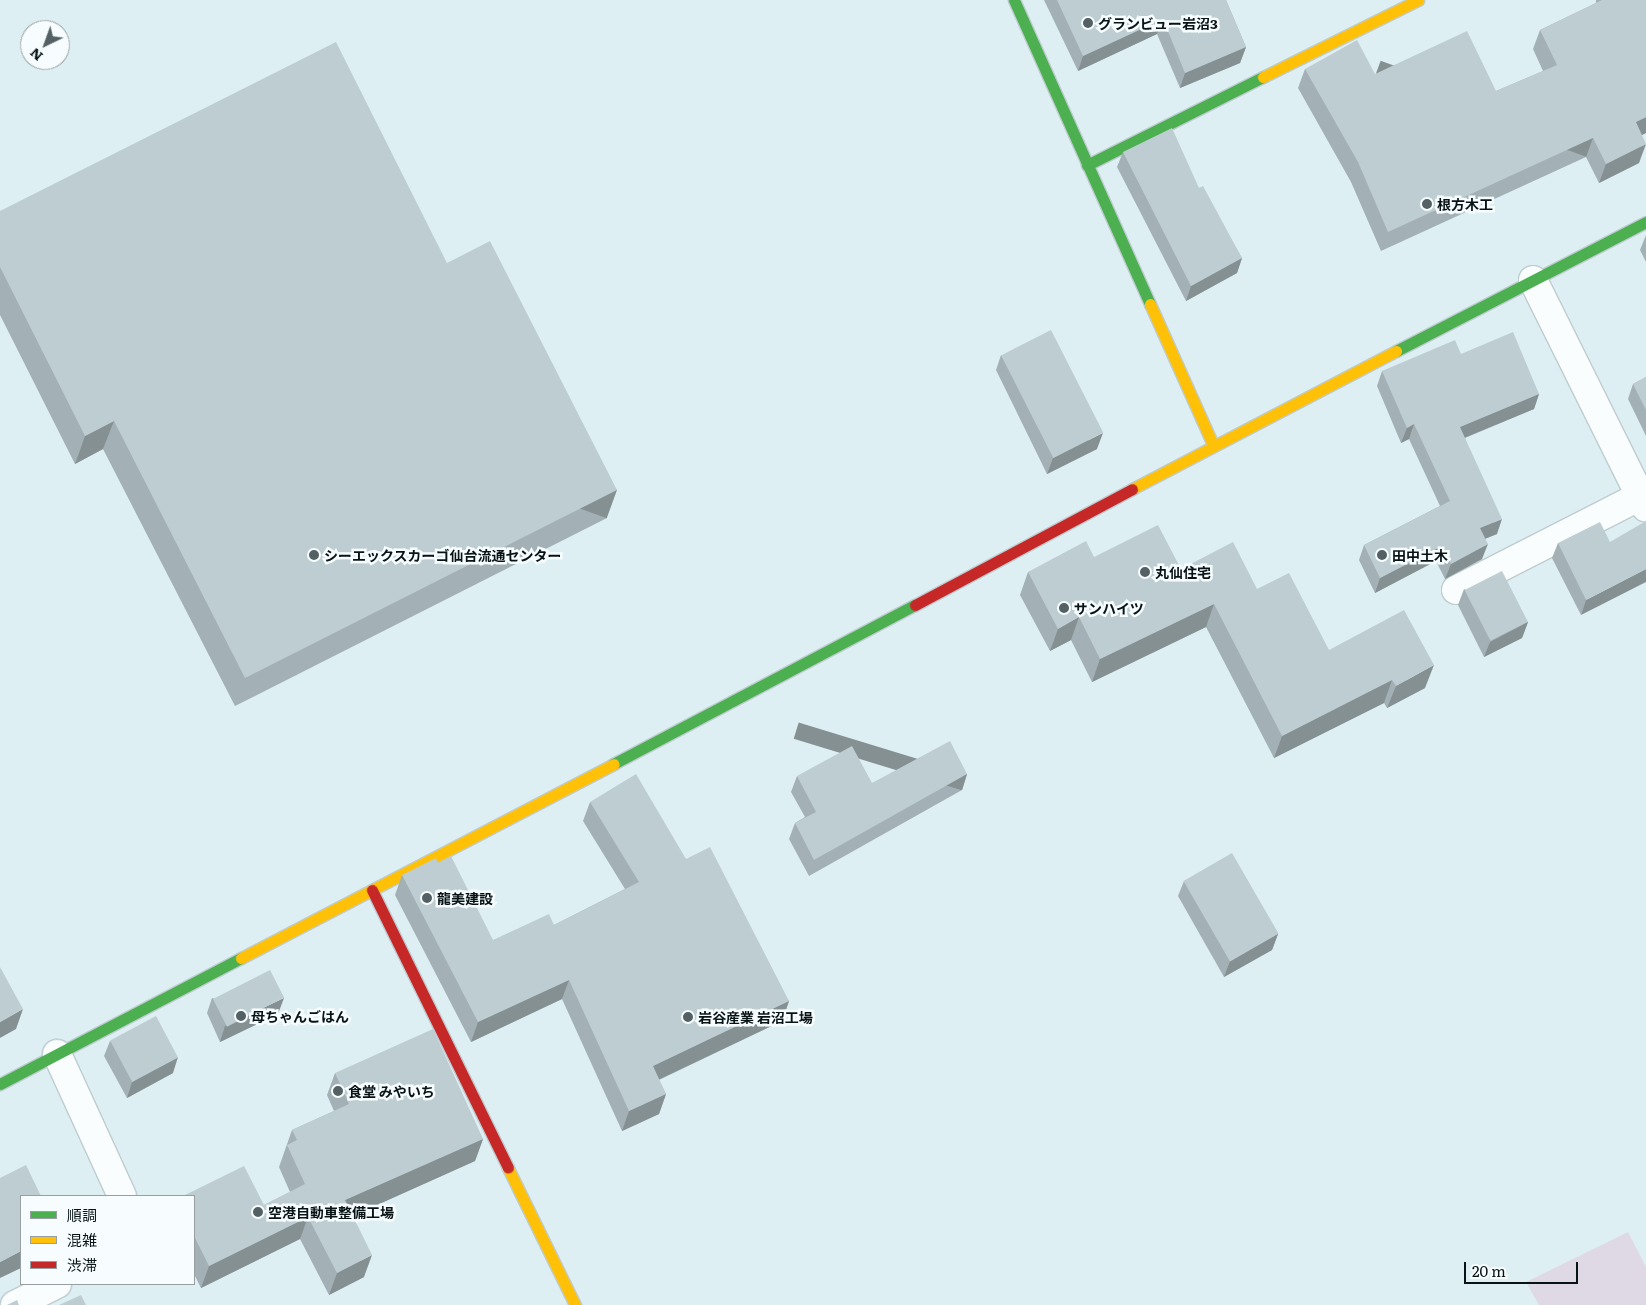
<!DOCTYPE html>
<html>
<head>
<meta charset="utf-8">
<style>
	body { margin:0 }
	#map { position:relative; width:1646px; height:1305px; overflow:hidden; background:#deeff4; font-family:Literata,"Noto Sans JP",serif }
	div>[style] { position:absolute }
	.green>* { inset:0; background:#dfd9e6 }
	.roads { filter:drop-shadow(1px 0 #beccd0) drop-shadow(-1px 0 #beccd0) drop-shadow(0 1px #beccd0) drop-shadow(0 -1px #beccd0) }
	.street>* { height:28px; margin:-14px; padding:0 14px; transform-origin:14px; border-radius:14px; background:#fafdfd }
	.fast>* { height:11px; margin:-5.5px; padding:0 5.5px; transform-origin:5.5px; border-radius:5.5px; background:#4caf50 }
	.slow>* { height:11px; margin:-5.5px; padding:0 5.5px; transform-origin:5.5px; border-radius:5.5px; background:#ffc107 }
	.jam>* { height:11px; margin:-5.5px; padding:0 5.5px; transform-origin:5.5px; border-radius:5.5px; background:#c62828 }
	.wall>* { inset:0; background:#a3b0b5 }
	.shaded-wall>* { inset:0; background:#859093; transform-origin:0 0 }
	.building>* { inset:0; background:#becdd2; transform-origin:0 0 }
	.dots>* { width:14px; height:14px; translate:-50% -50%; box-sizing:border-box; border:2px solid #f7fdff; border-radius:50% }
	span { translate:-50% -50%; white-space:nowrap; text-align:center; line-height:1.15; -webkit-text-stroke:5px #f7fdff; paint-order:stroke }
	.poi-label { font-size:14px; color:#081316; font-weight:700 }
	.left { translate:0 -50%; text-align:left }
	.legend { position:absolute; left:20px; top:1195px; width:175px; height:90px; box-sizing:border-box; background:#f7fdff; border:1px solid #979fa2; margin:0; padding:6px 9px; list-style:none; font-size:15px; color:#081316 }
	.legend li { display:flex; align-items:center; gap:10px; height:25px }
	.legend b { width:25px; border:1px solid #979fa2 }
	.north { position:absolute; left:20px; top:20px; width:50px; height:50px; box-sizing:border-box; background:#f7fdff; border:1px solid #979fa2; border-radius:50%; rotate:222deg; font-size:14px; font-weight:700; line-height:20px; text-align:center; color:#081316 }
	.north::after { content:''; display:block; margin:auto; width:18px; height:22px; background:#536064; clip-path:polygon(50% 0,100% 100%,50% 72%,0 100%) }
	.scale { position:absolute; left:1464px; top:1262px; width:114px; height:22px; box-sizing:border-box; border:2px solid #081316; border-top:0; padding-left:6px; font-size:15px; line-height:18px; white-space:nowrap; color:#081316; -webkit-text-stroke:4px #f7fdff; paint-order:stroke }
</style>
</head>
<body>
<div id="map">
	<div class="green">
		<div style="clip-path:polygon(1628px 1232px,1646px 1267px,1646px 1305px,1539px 1305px,1526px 1282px)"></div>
	</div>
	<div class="roads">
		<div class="street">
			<div style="left:1533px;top:280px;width:254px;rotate:63.6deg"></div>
			<div style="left:1456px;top:590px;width:213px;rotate:-27deg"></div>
			<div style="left:57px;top:1054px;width:156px;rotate:65.4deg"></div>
			<div style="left:15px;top:1305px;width:47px;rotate:-26.6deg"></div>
		</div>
		<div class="fast">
			<div style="left:1014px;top:0;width:333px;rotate:65.9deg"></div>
			<div style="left:1087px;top:165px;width:197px;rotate:-26.6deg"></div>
			<div style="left:1396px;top:351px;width:281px;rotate:-27.3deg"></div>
			<div style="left:613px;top:764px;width:341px;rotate:-27.8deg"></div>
			<div style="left:0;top:1084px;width:272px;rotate:-27.6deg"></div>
		</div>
		<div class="slow">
			<div style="left:1263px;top:77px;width:173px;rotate:-26.4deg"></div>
			<div style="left:1150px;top:304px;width:154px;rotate:65.9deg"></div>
			<div style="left:1132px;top:489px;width:298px;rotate:-27.6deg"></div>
			<div style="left:241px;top:958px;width:420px;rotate:-27.5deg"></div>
			<div style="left:508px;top:1168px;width:153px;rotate:63.9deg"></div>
		</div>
		<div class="jam">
			<div style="left:915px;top:605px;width:246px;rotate:-28.1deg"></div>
			<div style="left:372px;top:890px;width:309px;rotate:63.9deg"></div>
		</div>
	</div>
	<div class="wall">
		<div style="clip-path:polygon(1044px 0,1226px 0,1246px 47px,1240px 63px,1180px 88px,1157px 34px,1078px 71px)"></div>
		<div style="clip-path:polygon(1596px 0,1646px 0,1642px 135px,1639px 163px,1599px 183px,1586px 157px,1381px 251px,1351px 182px,1298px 88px,1305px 69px,1375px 74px,1496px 91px,1543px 71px,1533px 49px,1540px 30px,1596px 3px)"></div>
		<div style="clip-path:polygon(1123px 152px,1199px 188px,1242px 258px,1237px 273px,1186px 301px,1117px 167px)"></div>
		<div style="clip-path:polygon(0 211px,447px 263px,607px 518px,235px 706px,103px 449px,75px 464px,0 315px)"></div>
		<div style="clip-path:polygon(1646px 235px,1646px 262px,1640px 250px)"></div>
		<div style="clip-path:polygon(1461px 354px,1539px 394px,1534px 409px,1465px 438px,1497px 534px,1485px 539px,1482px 559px,1445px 579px,1436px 561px,1375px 593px,1359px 560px,1364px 545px,1440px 506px,1409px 439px,1401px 443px,1377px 386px,1382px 371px)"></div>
		<div style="clip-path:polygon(1001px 355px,1097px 449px,1047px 474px,996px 370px)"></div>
		<div style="clip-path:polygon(1646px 377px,1646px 436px,1628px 399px,1633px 384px)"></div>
		<div style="clip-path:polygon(1610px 542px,1581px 615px,1552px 558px,1558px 543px)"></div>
		<div style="clip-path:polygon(1094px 557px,1181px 569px,1257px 589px,1329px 650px,1425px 688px,1387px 708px,1384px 703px,1274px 758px,1206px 627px,1092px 682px,1071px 640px,1050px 651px,1020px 595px,1028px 572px)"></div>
		<div style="clip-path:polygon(1464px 589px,1528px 622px,1522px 638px,1484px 657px,1458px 605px)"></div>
		<div style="clip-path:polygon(967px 774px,962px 790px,809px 876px,789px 839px,795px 823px,805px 817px,791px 792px,797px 776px,872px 783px)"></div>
		<div style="clip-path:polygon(590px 802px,686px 859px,789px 1001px,782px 1021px,659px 1080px,666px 1094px,659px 1114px,622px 1131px,562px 999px,471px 1042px,395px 895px,402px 875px,493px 940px,554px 925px,625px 889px,583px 821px)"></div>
		<div style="clip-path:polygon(1184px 881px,1278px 934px,1272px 950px,1224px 977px,1178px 896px)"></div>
		<div style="clip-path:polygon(212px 998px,278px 1014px,220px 1042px,207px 1013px)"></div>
		<div style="clip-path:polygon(110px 1041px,173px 1073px,127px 1098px,104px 1056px)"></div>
		<div style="clip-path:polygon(335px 1073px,483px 1139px,475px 1161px,352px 1216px,364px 1277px,329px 1295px,300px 1239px,201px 1288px,194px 1274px,194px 1196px,264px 1205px,290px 1192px,279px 1167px,292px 1130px,334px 1111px,327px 1095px)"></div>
	</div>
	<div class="shaded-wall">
		<div style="clip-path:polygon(1163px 19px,1157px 34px,1078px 71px,1083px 56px)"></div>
		<div style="clip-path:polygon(1246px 47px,1240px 63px,1180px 88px,1185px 73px)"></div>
		<div style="clip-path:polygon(1646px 117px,1646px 133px,1629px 142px,1636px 122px)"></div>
		<div style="left:1593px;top:138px;width:20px;height:226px;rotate:110deg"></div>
		<div style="clip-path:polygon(1646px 144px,1639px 163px,1599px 183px,1606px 164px)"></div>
		<div style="clip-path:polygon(1242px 258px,1237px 273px,1186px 301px,1191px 286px)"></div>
		<div style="clip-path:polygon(1539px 394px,1534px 409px,1454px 442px,1460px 427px)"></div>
		<div style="clip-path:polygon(114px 421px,103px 449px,75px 464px,85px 436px)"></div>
		<div style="clip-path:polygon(1414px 424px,1409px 439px,1401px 443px,1407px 428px)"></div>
		<div style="clip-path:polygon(1103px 433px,1097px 449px,1047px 474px,1053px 458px)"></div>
		<div style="left:617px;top:490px;width:30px;height:417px;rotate:110deg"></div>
		<div style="clip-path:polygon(1502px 519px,1497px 534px,1474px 543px,1480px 528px)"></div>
		<div style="clip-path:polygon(1488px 544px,1482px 559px,1445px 579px,1451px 564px)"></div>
		<div style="clip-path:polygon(1442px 546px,1436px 561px,1375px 593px,1380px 578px)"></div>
		<div style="clip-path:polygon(1646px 569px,1646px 582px,1581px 615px,1586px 600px)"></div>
		<div style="clip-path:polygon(1214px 604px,1206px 627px,1092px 682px,1100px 659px)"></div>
		<div style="clip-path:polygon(1079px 617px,1071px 640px,1050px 651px,1058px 629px)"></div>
		<div style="clip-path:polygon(1528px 622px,1522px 638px,1484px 657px,1490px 642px)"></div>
		<div style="clip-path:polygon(1434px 665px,1425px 688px,1387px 708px,1396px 686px)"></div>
		<div style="clip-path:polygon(1392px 680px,1384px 703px,1274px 758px,1282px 736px)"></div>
		<div style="left:967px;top:774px;width:17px;height:176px;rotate:107deg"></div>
		<div style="clip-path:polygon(1278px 934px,1272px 950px,1224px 977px,1230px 961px)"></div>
		<div style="clip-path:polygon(569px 980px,562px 999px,471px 1042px,478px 1022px)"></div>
		<div style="clip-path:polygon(284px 998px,278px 1014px,220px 1042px,225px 1026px)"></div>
		<div style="clip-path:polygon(789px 1001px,782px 1021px,645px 1086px,653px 1066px)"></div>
		<div style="clip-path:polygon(23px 1009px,16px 1029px,0 1038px,0 1022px)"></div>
		<div style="clip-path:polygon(178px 1057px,173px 1073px,127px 1098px,132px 1082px)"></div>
		<div style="clip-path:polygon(666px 1094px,659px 1114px,622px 1131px,629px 1111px)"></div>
		<div style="clip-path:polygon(483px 1139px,475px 1161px,337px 1223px,345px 1200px)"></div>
		<div style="clip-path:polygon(308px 1217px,300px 1239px,201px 1288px,209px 1266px)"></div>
		<div style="clip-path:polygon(21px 1251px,21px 1268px,0 1278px,0 1262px)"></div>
		<div style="clip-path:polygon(372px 1255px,364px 1277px,329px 1295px,337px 1273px)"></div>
	</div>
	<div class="building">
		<div style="clip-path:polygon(1057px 0,1226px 0,1246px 47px,1185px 73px,1163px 19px,1083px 56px)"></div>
		<div style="clip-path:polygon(1602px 0,1646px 0,1646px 117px,1636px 122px,1646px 144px,1606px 164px,1593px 138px,1388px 232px,1358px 162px,1305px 69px,1357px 40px,1375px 74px,1467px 31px,1496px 91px,1557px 65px,1540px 30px)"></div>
		<div style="clip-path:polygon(336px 42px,447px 263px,490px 241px,617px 490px,245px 678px,114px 421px,85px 436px,0 267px,0 211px)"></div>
		<div style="clip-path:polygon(1172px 128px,1199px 188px,1203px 186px,1242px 258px,1191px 286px,1123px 152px)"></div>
		<div style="left:1051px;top:330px;width:115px;height:56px;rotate:63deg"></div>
		<div style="clip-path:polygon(1513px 332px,1539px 394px,1460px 427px,1502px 519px,1480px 528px,1488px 544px,1451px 564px,1442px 546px,1380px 578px,1364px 545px,1450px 501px,1414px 424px,1407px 428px,1382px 371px,1455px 340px,1461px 354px)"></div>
		<div style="clip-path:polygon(1646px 377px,1646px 410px,1633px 384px)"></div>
		<div style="clip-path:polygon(1646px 521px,1646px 569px,1586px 600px,1558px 543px,1600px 522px,1610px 542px)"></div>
		<div style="clip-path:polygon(1158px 525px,1181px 569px,1233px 542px,1257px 589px,1289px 573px,1329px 650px,1404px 610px,1434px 665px,1396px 686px,1392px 680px,1282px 736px,1214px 604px,1100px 659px,1079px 617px,1058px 629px,1028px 572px,1086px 541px,1094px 557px)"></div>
		<div style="left:1502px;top:571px;width:57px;height:42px;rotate:63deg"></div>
		<div style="clip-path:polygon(950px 741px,967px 774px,814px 860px,795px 823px,816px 812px,797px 776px,852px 746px,872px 783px)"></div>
		<div style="clip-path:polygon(636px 774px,686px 859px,710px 847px,789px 1001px,653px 1066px,666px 1094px,629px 1111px,569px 980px,478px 1022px,402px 875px,436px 858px,438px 863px,451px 856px,493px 940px,549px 914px,554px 925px,639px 882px,590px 802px)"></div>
		<div style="left:1232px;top:853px;width:93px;height:56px;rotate:60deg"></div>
		<div style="clip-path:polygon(0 967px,23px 1009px,0 1022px)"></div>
		<div style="left:270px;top:970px;width:31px;height:64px;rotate:63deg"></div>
		<div style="left:156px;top:1016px;width:47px;height:52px;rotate:62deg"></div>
		<div style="clip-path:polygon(433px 1029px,483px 1139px,345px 1200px,372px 1255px,337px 1273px,308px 1217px,209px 1266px,194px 1236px,194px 1196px,183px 1196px,244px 1166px,264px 1205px,305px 1184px,287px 1145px,297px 1140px,292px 1130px,349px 1104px,335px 1073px)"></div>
		<div style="clip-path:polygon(26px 1165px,41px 1196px,21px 1196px,21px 1251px,0 1262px,0 1178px)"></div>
		<div style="clip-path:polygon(81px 1295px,86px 1305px,59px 1305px)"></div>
		<div style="clip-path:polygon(17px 1300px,19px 1305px,7px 1305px)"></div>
	</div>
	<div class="dots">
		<div style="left:1088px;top:23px;background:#536064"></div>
		<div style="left:1427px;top:204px;background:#536064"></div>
		<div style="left:314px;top:555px;background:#536064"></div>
		<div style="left:1382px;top:555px;background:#536064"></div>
		<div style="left:1145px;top:572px;background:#536064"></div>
		<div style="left:1064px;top:608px;background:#536064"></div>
		<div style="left:427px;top:898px;background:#536064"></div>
		<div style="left:241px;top:1016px;background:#536064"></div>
		<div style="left:688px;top:1017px;background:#536064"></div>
		<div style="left:338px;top:1091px;background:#536064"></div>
		<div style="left:258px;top:1212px;background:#536064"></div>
	</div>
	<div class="poi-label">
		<span class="left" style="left:1098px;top:23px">グランビュー岩沼3</span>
		<span class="left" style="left:1437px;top:204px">根方木工</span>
		<span class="left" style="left:324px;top:555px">シーエックスカーゴ仙台流通センター</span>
		<span class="left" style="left:1392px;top:555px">田中土木</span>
		<span class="left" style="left:1155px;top:572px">丸仙住宅</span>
		<span class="left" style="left:1074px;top:608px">サンハイツ</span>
		<span class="left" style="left:437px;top:898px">龍美建設</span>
		<span class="left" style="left:251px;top:1016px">母ちゃんごはん</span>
		<span class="left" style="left:698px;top:1017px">岩谷産業 岩沼工場</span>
		<span class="left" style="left:348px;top:1091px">食堂 みやいち</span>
		<span class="left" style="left:268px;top:1212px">空港自動車整備工場</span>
	</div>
	<ul class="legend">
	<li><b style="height:6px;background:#4caf50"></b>順調</li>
	<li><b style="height:6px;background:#ffc107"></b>混雑</li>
	<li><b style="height:6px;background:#c62828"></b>渋滞</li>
	</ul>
	<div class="north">N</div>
	<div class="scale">20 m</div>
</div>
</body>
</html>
